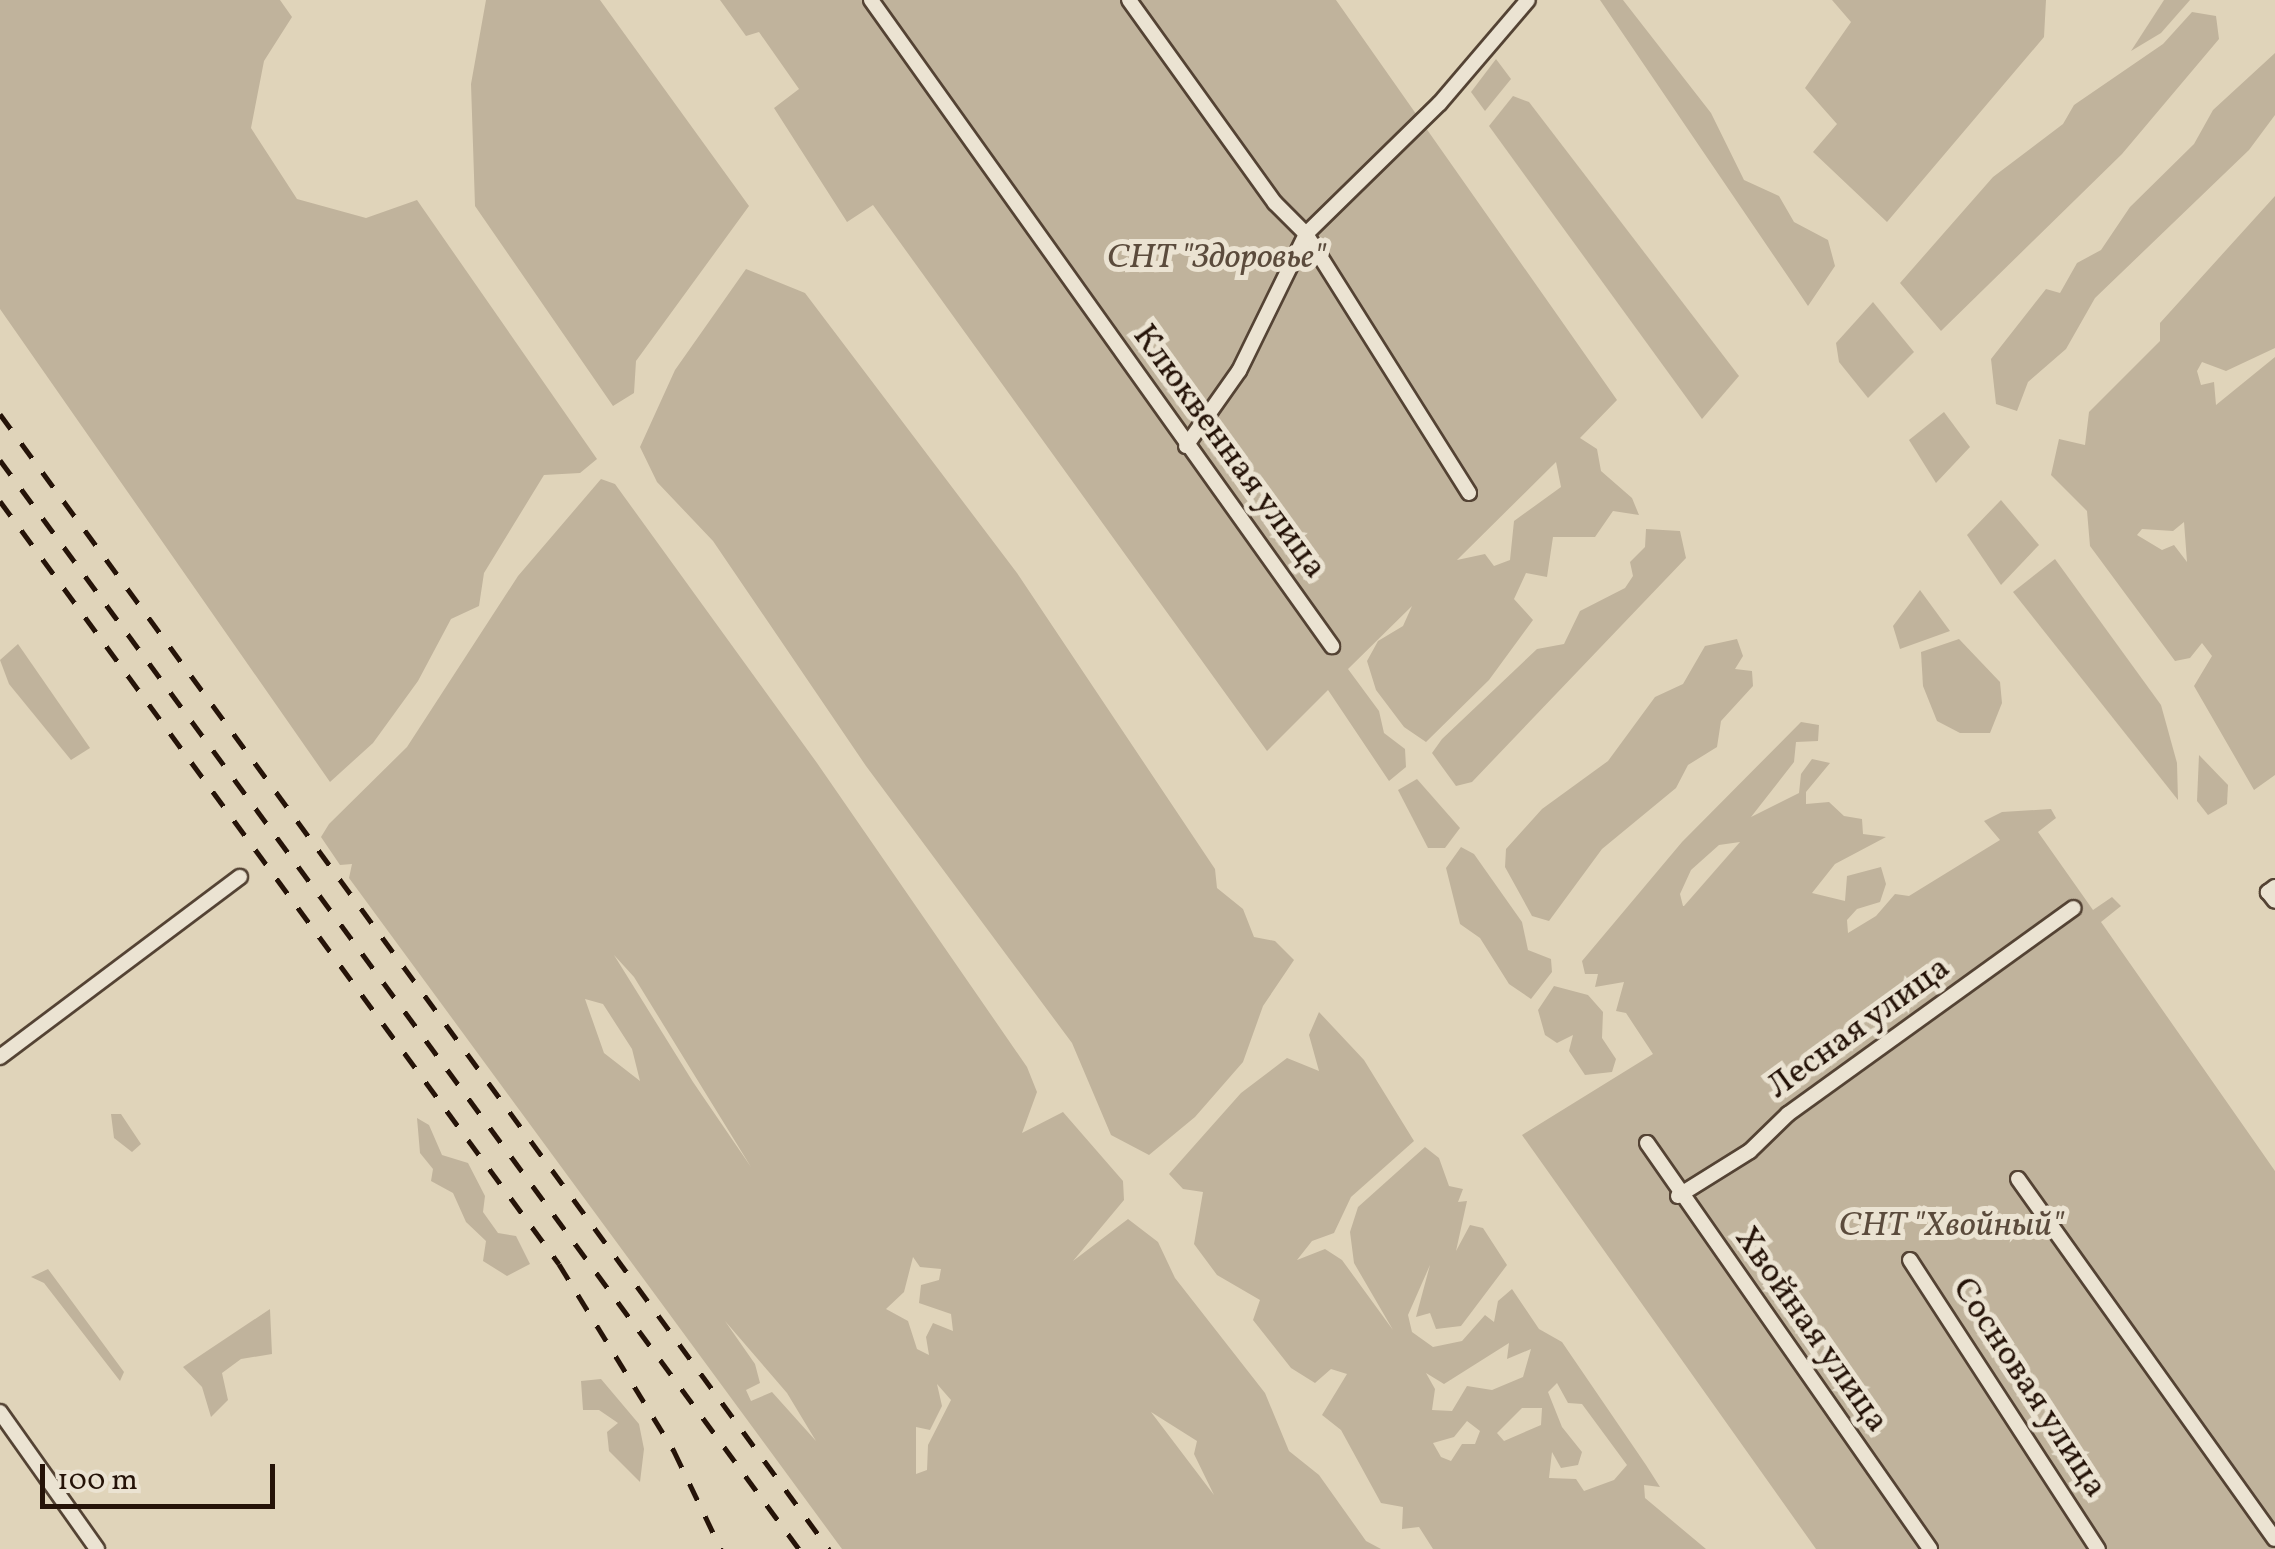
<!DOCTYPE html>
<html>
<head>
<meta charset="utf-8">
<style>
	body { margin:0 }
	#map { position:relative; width:2275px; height:1549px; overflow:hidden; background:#e0d4ba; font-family:Vollkorn,serif }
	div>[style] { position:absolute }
	.green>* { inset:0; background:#c0b39c }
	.roads { filter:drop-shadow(2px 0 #544334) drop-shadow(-2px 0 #544334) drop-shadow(0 2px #544334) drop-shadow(0 -2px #544334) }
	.minor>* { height:14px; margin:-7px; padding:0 7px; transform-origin:7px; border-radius:7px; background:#ebe3d2 }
	.rail>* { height:5px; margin-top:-2.5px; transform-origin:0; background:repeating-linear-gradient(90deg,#251308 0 18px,transparent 0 36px) }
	span { translate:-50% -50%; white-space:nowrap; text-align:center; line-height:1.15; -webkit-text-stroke:10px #ebe3d2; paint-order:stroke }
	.park-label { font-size:35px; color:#5b4b3c; font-style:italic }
	.street-label { font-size:35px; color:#251308 }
	.scale { position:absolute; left:40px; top:1464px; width:235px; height:45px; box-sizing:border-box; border:5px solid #251308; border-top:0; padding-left:12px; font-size:30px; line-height:35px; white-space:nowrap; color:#251308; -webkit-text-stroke:8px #ebe3d2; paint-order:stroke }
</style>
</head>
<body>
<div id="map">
	<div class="green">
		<div style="clip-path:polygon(0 0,280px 0,292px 17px,264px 61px,251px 128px,297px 199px,366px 218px,417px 200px,597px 459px,580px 473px,544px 475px,484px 573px,479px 606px,451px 619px,418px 681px,373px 743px,330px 782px,0 309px)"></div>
		<div style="clip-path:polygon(486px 0,600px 0,749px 206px,636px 361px,634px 393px,613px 406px,475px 206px,471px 84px)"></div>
		<div style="clip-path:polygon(evenodd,720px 0,1336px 0,1617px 400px,1580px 438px,1597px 449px,1601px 471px,1632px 498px,1639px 515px,1613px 511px,1595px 537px,1553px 537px,1547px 577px,1526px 573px,1514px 599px,1533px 620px,1489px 680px,1426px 742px,1404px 727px,1376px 690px,1367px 661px,1378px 641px,1403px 626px,1412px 606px,1348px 669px,1379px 711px,1384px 733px,1405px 749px,1406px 767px,1389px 781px,1328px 690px,1267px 751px,873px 205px,847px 222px,774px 108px,799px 89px,759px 32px,746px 36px,720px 0,1556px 462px,1561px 487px,1514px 521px,1510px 560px,1494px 566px,1485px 554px,1457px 560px,1556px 462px)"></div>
		<div style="clip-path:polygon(1600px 0,1623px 0,1711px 113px,1744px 180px,1779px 196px,1794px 222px,1828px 240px,1835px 266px,1808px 306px)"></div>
		<div style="clip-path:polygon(1832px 0,2046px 0,2044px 37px,1887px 222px,1813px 152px,1837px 124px,1805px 88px,1851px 22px)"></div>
		<div style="clip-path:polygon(2164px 0,2190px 0,2161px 33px,2131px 51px)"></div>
		<div style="clip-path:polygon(2192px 12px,2216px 16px,2219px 39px,2122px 154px,1941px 331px,1900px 283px,1993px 177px,2063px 124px,2074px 105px,2163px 44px)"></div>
		<div style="clip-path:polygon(2275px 53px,2275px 115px,2249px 150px,2095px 298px,2066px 349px,2028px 382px,2017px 411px,1996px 404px,1991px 359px,2046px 289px,2060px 293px,2077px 263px,2101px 250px,2130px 207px,2194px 144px,2213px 110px)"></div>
		<div style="clip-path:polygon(1496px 59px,1511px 79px,1485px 111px,1471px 92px)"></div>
		<div style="clip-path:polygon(1513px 96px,1529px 102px,1739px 376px,1702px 419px,1489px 126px)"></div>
		<div style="clip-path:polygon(evenodd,2275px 196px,2275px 348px,2226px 371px,2202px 362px,2197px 371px,2201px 385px,2214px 382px,2216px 405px,2275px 357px,2275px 775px,2254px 790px,2194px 686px,2212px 656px,2202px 643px,2190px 658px,2175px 661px,2090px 546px,2087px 511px,2051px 475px,2059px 439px,2085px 445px,2089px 412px,2160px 341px,2160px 323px,2275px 196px,2184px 522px,2187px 562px,2174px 545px,2162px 550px,2137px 535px,2142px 529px,2173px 531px,2184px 522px)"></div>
		<div style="clip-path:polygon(746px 269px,805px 293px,1017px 573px,1215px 869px,1217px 888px,1243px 909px,1254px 937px,1275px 941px,1294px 960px,1263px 1006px,1243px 1062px,1195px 1117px,1149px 1155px,1111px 1135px,1072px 1043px,866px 766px,713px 541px,657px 482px,640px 447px,675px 370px)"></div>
		<div style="clip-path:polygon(1873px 302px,1914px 352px,1868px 398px,1839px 362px,1836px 343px)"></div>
		<div style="clip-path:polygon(1944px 412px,1970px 447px,1936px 483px,1909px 440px)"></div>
		<div style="clip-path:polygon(evenodd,601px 479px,615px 484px,817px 763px,1027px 1067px,1037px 1092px,1022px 1133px,1063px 1112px,1123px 1181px,1124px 1200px,1073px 1261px,1128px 1219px,1158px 1242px,1175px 1278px,1265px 1393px,1289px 1451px,1319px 1475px,1366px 1541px,1381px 1549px,842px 1549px,349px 878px,352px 864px,340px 865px,321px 837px,329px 824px,407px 747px,518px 576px,601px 479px,614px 955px,634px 977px,751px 1167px,693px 1082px,614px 955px,601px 479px,585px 999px,603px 1004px,632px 1049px,640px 1081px,604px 1053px,585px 999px,601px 479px,913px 1257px,920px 1267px,941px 1269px,939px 1280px,921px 1285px,919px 1303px,951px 1314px,953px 1331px,933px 1323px,926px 1337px,929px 1355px,917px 1349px,908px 1321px,886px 1309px,904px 1292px,913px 1257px,601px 479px,725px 1321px,787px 1393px,816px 1441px,772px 1392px,751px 1401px,746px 1390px,760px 1383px,755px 1364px,725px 1321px,601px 479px,937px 1384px,951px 1400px,928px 1445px,927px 1470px,916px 1474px,916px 1427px,930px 1430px,942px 1406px,937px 1384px,601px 479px,1151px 1412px,1197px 1441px,1194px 1454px,1214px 1495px,1151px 1412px)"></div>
		<div style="clip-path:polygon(2001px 500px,2039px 545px,2001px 585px,1967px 535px)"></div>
		<div style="clip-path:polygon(1646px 529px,1680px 531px,1686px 558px,1472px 782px,1456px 786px,1432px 753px,1442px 739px,1537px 649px,1564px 644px,1580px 611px,1625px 588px,1633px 576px,1630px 562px,1645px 547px)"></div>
		<div style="clip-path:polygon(2055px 559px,2161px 705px,2177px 763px,2178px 800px,2013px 592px)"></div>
		<div style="clip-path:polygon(1920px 590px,1950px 631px,1900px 649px,1893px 626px)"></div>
		<div style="clip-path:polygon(1737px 639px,1743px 656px,1735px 669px,1752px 671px,1753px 686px,1721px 721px,1717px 747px,1688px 765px,1676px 788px,1602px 849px,1549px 921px,1532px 916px,1505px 867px,1506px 849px,1542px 809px,1608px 761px,1655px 697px,1683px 684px,1705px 646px)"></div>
		<div style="clip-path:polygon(1959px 639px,2000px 682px,2002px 703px,1990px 733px,1960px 733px,1937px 721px,1923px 686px,1921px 652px)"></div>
		<div style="clip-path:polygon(18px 644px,90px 748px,71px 760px,9px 684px,0 660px)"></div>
		<div style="clip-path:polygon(evenodd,1801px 722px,1819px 725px,1818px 741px,1796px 742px,1794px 762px,1751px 817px,1799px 793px,1801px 774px,1812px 759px,1830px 763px,1806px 792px,1806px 804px,1829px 802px,1844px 816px,1862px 819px,1863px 834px,1886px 837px,1835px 864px,1812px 893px,1845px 901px,1847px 876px,1881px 867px,1886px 884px,1880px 902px,1857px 909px,1847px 920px,1848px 933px,1876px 916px,1895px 894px,1909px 896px,2000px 840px,1984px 821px,2002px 812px,2051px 809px,2056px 818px,2038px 832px,2093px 910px,2112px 897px,2121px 906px,2101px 922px,2275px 1171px,2275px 1549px,1816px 1549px,1522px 1135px,1653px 1054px,1626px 1013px,1616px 1011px,1624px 982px,1595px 987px,1598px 974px,1585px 974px,1582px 961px,1682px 842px,1801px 722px,1740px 842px,1684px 906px,1683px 906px,1680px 894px,1691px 870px,1719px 845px,1740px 842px)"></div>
		<div style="clip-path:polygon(2199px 755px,2228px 785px,2227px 804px,2208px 815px,2197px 801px)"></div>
		<div style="clip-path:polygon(1417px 779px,1460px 828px,1445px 848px,1428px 848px,1398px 790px)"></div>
		<div style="clip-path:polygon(1461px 847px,1474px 854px,1522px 922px,1528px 950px,1551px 959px,1552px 972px,1531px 999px,1509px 984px,1480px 938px,1460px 924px,1446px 868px)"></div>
		<div style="clip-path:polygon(1554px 986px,1588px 995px,1603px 1012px,1602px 1038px,1616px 1059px,1612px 1072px,1585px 1075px,1569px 1051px,1573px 1035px,1557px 1043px,1545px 1035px,1538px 1010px)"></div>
		<div style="clip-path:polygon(evenodd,1319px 1012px,1364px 1060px,1414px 1141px,1351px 1197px,1334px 1233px,1312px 1241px,1297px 1260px,1325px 1249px,1342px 1260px,1393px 1330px,1354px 1263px,1350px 1232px,1358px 1207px,1425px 1147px,1439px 1158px,1449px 1186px,1463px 1189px,1458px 1202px,1467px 1201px,1456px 1251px,1470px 1225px,1483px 1228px,1507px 1265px,1461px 1326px,1436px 1329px,1430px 1313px,1416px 1317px,1430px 1265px,1408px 1315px,1412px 1332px,1433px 1347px,1462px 1341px,1485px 1315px,1494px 1322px,1498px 1301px,1512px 1289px,1539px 1329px,1562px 1342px,1646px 1465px,1660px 1487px,1644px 1485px,1645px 1498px,1706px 1549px,1433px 1549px,1419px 1527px,1402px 1529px,1403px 1507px,1381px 1503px,1341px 1430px,1322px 1415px,1347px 1374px,1331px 1369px,1315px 1383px,1291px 1368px,1253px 1320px,1260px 1300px,1217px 1275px,1194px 1244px,1203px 1192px,1183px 1189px,1169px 1174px,1241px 1093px,1287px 1058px,1319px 1071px,1309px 1035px,1319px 1012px,1509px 1343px,1507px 1359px,1531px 1349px,1523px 1377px,1492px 1390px,1467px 1386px,1452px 1411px,1432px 1410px,1435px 1389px,1426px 1373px,1444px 1384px,1509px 1343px,1319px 1012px,1557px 1383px,1568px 1403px,1582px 1404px,1627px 1465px,1614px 1480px,1584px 1491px,1576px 1479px,1549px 1478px,1552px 1452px,1561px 1468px,1578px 1465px,1582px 1452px,1562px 1427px,1548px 1392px,1557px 1383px,1319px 1012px,1522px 1408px,1542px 1408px,1541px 1425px,1504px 1441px,1497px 1433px,1522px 1408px,1319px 1012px,1467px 1421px,1480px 1431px,1475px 1444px,1462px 1444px,1451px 1461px,1441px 1457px,1433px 1443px,1454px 1437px,1467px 1421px)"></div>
		<div style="clip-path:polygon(111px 1114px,121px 1114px,141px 1144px,132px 1152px,114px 1138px)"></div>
		<div style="clip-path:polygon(417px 1118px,429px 1125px,442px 1155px,468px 1163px,485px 1196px,483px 1212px,498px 1233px,516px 1236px,530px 1264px,507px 1276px,483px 1261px,486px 1241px,466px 1222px,453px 1193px,431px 1181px,433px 1169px,420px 1153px)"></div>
		<div style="clip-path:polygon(48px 1269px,124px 1372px,120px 1381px,44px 1283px,31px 1277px)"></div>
		<div style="clip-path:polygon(270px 1309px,272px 1354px,241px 1359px,222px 1373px,228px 1400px,211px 1417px,202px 1387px,183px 1367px)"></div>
		<div style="clip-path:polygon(601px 1379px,639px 1424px,644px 1449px,640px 1482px,609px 1451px,607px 1432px,618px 1423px,599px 1410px,583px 1410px,581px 1381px)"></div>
	</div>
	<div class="roads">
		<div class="minor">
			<div style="left:871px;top:0;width:794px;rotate:54.49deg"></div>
			<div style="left:1129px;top:0;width:250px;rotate:54.3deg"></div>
			<div style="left:1275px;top:203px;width:44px;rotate:45deg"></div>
			<div style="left:1306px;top:234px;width:306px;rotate:57.8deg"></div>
			<div style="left:1186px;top:446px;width:92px;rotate:-54.8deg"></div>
			<div style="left:1239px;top:371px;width:153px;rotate:-63.9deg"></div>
			<div style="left:1306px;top:234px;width:187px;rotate:-44.4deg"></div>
			<div style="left:1440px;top:103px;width:135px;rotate:-49.5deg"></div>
			<div style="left:2275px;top:887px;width:9px;rotate:144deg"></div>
			<div style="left:2268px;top:892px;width:11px;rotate:52deg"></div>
			<div style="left:0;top:1057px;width:300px;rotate:-36.9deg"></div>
			<div style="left:1647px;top:1143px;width:495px;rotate:55.1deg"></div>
			<div style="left:2018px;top:1179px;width:442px;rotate:54.5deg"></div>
			<div style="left:1678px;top:1196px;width:85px;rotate:-32deg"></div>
			<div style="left:1750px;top:1151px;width:53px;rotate:-44.2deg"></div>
			<div style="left:1788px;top:1114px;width:352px;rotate:-35.8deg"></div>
			<div style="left:1910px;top:1260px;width:345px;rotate:57deg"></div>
			<div style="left:0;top:1412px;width:168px;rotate:54.7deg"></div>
		</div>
	</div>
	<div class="rail">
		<div style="left:0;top:414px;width:1406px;rotate:53.86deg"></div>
		<div style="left:0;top:460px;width:1351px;rotate:53.73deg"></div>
		<div style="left:0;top:501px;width:946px;rotate:53.77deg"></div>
		<div style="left:559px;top:1264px;width:220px;rotate:58.4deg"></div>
		<div style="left:674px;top:1451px;width:109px;rotate:64.4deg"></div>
	</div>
	<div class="park-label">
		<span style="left:1216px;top:258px">СНТ "Здоровье"</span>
		<span style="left:1951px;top:1226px">СНТ "Хвойный"</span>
	</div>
	<div class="street-label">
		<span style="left:1229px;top:452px;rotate:54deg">Клюквенная улица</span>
		<span style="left:1859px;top:1028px;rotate:-36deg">Лесная улица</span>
		<span style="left:1811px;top:1330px;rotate:55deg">Хвойная улица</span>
		<span style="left:2029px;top:1388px;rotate:57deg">Сосновая улица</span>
	</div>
	<div class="scale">100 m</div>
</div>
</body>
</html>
